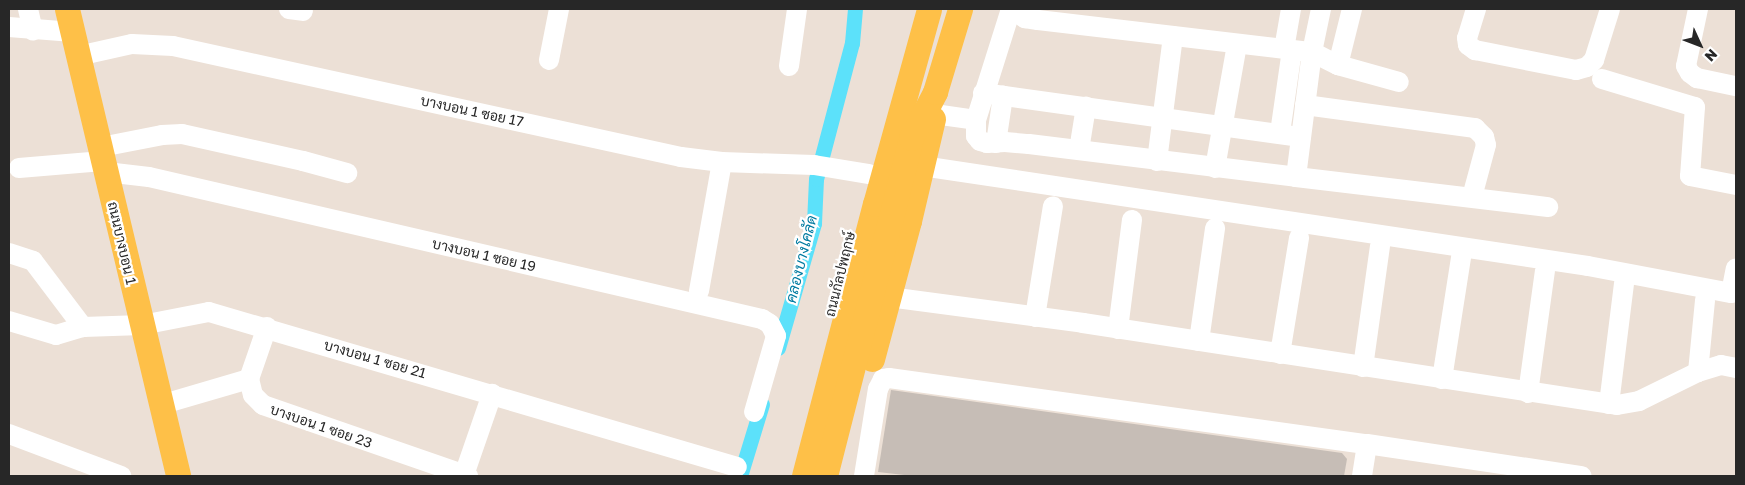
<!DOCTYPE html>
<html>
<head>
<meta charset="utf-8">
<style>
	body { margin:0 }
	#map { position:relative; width:1745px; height:485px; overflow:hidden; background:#ece0d6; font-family:"Golos Text",Sarabun,sans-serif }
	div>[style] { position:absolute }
	.canal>* { height:15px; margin:-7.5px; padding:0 7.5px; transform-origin:7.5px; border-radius:7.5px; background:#5ce1fa }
	.building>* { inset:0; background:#c6bdb6 }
	.minor>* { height:20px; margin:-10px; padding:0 10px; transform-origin:10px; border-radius:10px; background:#fff }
	.major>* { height:25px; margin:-12.5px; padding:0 12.5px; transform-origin:12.5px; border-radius:12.5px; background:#fec048 }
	span { translate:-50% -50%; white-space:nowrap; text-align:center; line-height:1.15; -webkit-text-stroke:4.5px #fff; paint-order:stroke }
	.street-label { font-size:14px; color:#272727 }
	.water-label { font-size:15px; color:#007ba1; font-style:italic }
	.frame { position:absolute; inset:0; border:10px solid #272727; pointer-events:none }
	.north { position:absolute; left:1675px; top:20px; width:50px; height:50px; -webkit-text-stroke:4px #fff; paint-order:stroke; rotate:133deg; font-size:14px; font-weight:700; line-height:20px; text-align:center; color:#272727 }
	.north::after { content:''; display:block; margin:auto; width:18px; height:22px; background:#272727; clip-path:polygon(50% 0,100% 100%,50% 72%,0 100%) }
</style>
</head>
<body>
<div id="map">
	<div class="canal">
		<div style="left:778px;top:348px;width:130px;rotate:-73.9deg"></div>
		<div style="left:814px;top:223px;width:44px;rotate:-87.4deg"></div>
		<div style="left:816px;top:179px;width:141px;rotate:-75.2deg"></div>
		<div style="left:852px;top:43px;width:34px;rotate:-85deg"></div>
		<div style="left:740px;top:476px;width:75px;rotate:-73deg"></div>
	</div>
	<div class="building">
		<div style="clip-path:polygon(891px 390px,1342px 453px,1347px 459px,1344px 476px,913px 476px,878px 472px)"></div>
	</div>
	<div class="minor">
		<div style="left:28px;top:9px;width:22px;rotate:77deg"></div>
		<div style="left:289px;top:9px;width:14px;rotate:8deg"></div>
		<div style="left:1011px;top:9px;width:116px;rotate:107.5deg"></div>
		<div style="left:976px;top:120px;width:16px;rotate:90deg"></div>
		<div style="left:976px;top:136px;width:6px;rotate:51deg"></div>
		<div style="left:980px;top:141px;width:7px;rotate:16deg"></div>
		<div style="left:987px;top:143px;width:18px;rotate:-3deg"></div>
		<div style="left:1005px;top:142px;width:24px;rotate:5deg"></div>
		<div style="left:1029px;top:144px;width:269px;rotate:7deg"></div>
		<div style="left:1011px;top:9px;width:17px;rotate:33deg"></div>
		<div style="left:1025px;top:18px;width:13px;rotate:9deg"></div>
		<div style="left:1038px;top:20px;width:276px;rotate:6.7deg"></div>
		<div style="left:1312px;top:52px;width:29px;rotate:27deg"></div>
		<div style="left:1338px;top:65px;width:63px;rotate:15.6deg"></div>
		<div style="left:1321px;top:9px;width:44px;rotate:101.8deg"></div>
		<div style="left:1312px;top:52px;width:126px;rotate:97.3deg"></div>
		<div style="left:1296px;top:177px;width:254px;rotate:6.8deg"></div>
		<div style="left:1476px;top:9px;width:30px;rotate:107deg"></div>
		<div style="left:1467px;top:38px;width:7px;rotate:82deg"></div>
		<div style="left:1468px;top:45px;width:9px;rotate:36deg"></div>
		<div style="left:1475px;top:50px;width:103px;rotate:11.2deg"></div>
		<div style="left:1576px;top:70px;width:11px;rotate:-15deg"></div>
		<div style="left:1587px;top:67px;width:10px;rotate:-45deg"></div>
		<div style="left:1594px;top:60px;width:53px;rotate:-72.6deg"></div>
		<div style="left:1698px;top:9px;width:58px;rotate:101.9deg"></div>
		<div style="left:1686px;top:66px;width:8px;rotate:60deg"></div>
		<div style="left:1690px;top:73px;width:9px;rotate:36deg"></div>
		<div style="left:1697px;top:78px;width:40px;rotate:12deg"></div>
		<div style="left:9px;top:27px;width:64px;rotate:4.5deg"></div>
		<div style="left:1284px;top:49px;width:41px;rotate:-80.1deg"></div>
		<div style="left:78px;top:56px;width:55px;rotate:-12.5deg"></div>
		<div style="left:132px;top:44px;width:41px;rotate:2.8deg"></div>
		<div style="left:173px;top:46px;width:520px;rotate:12.33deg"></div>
		<div style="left:681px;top:157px;width:41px;rotate:7deg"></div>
		<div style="left:722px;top:162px;width:92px;rotate:1.9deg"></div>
		<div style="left:814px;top:165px;width:56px;rotate:9.3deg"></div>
		<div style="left:549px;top:60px;width:52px;rotate:-78.9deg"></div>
		<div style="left:1338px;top:65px;width:58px;rotate:-76deg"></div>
		<div style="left:789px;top:66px;width:58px;rotate:-82deg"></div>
		<div style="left:1602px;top:79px;width:97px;rotate:16.8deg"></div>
		<div style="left:1695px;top:107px;width:69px;rotate:94.1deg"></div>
		<div style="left:1690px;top:176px;width:47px;rotate:11.1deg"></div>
		<div style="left:983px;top:93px;width:321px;rotate:7.9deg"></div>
		<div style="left:1305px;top:105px;width:172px;rotate:7.7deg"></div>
		<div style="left:1475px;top:128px;width:13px;rotate:45deg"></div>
		<div style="left:1484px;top:137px;width:8px;rotate:76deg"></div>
		<div style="left:1486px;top:145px;width:54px;rotate:105.1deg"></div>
		<div style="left:934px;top:114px;width:42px;rotate:8.1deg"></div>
		<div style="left:1280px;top:133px;width:84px;rotate:-81.8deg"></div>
		<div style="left:996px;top:143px;width:48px;rotate:-81.5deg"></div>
		<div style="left:101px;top:147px;width:62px;rotate:-11.1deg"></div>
		<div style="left:162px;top:135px;width:20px;rotate:-3deg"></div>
		<div style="left:182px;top:134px;width:124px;rotate:12.6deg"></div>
		<div style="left:303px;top:161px;width:46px;rotate:15.3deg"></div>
		<div style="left:1079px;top:150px;width:44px;rotate:-80.8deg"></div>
		<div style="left:1157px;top:161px;width:126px;rotate:-82.7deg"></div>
		<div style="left:922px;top:166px;width:673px;rotate:8.54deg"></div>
		<div style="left:1588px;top:266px;width:146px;rotate:10.7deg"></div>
		<div style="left:1731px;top:293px;width:25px;rotate:-79deg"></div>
		<div style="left:19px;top:168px;width:84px;rotate:-4.8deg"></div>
		<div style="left:1215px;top:168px;width:125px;rotate:-79.9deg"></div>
		<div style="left:106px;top:172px;width:43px;rotate:6.6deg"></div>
		<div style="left:149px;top:177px;width:629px;rotate:13.04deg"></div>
		<div style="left:762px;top:319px;width:9px;rotate:32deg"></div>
		<div style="left:770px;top:324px;width:13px;rotate:63deg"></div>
		<div style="left:776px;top:336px;width:79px;rotate:106.1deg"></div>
		<div style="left:9px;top:253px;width:25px;rotate:18deg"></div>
		<div style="left:33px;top:261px;width:83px;rotate:52.9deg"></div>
		<div style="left:699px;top:291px;width:131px;rotate:-79.9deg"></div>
		<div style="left:889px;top:297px;width:196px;rotate:7.6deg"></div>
		<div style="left:1083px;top:323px;width:540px;rotate:8.73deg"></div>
		<div style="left:1617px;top:405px;width:22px;rotate:-10deg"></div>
		<div style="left:1639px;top:401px;width:66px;rotate:-26.2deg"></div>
		<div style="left:1698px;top:372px;width:24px;rotate:-17deg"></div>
		<div style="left:1721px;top:365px;width:15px;rotate:11deg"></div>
		<div style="left:1035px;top:317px;width:112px;rotate:-80.8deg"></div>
		<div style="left:9px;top:321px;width:49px;rotate:16.6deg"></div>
		<div style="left:56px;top:335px;width:28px;rotate:-17deg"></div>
		<div style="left:83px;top:327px;width:59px;rotate:-1.9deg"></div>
		<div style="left:142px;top:325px;width:68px;rotate:-11deg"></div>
		<div style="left:209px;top:312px;width:550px;rotate:16.36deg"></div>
		<div style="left:1118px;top:329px;width:110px;rotate:-82.7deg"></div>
		<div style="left:1199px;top:341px;width:114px;rotate:-81.9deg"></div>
		<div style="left:1280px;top:354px;width:118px;rotate:-80.7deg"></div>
		<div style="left:1363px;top:367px;width:122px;rotate:-82deg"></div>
		<div style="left:1698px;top:372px;width:72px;rotate:-84.4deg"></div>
		<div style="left:249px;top:379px;width:55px;rotate:-70.9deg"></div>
		<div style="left:1442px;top:379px;width:123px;rotate:-81.1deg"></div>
		<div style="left:1528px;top:393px;width:123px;rotate:-82.1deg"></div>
		<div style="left:1609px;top:404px;width:122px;rotate:-82.9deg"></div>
		<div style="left:160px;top:405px;width:93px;rotate:-16.3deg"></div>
		<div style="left:249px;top:379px;width:16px;rotate:76deg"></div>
		<div style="left:253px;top:395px;width:14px;rotate:45deg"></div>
		<div style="left:263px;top:405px;width:217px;rotate:19.1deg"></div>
		<div style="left:9px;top:434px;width:120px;rotate:20.6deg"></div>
		<div style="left:464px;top:475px;width:86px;rotate:-70.9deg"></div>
		<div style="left:864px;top:476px;width:88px;rotate:-80.9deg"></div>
		<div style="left:878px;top:389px;width:11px;rotate:-63deg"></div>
		<div style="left:883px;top:379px;width:6px;rotate:-9deg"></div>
		<div style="left:889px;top:378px;width:483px;rotate:7.9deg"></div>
		<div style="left:1367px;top:444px;width:217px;rotate:8.5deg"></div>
		<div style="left:1362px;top:476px;width:32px;rotate:-81deg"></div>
	</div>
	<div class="major">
		<div style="left:67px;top:9px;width:480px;rotate:76.6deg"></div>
		<div style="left:872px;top:359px;width:143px;rotate:-75deg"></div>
		<div style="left:909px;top:221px;width:105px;rotate:-76.8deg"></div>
		<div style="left:804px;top:476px;width:281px;rotate:-75.4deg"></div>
		<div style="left:875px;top:204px;width:202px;rotate:-74.5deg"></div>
		<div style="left:825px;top:476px;width:349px;rotate:-75.7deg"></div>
		<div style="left:911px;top:138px;width:52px;rotate:-62.4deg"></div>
		<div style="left:935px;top:92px;width:87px;rotate:-73.2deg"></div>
	</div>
	<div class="street-label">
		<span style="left:472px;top:111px;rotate:12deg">บางบอน 1 ซอย 17</span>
		<span style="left:122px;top:243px;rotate:77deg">ถนนบางบอน 1</span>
		<span style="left:484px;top:255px;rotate:13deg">บางบอน 1 ซอย 19</span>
		<span style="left:840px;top:274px;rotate:-76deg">ถนนกัลปพฤกษ์</span>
		<span style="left:375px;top:359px;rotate:16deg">บางบอน 1 ซอย 21</span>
		<span style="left:321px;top:426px;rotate:19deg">บางบอน 1 ซอย 23</span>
	</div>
	<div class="water-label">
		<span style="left:801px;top:259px;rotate:-76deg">คลองบางโคลัด</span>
	</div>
	<div class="frame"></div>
	<div class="north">N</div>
</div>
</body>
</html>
